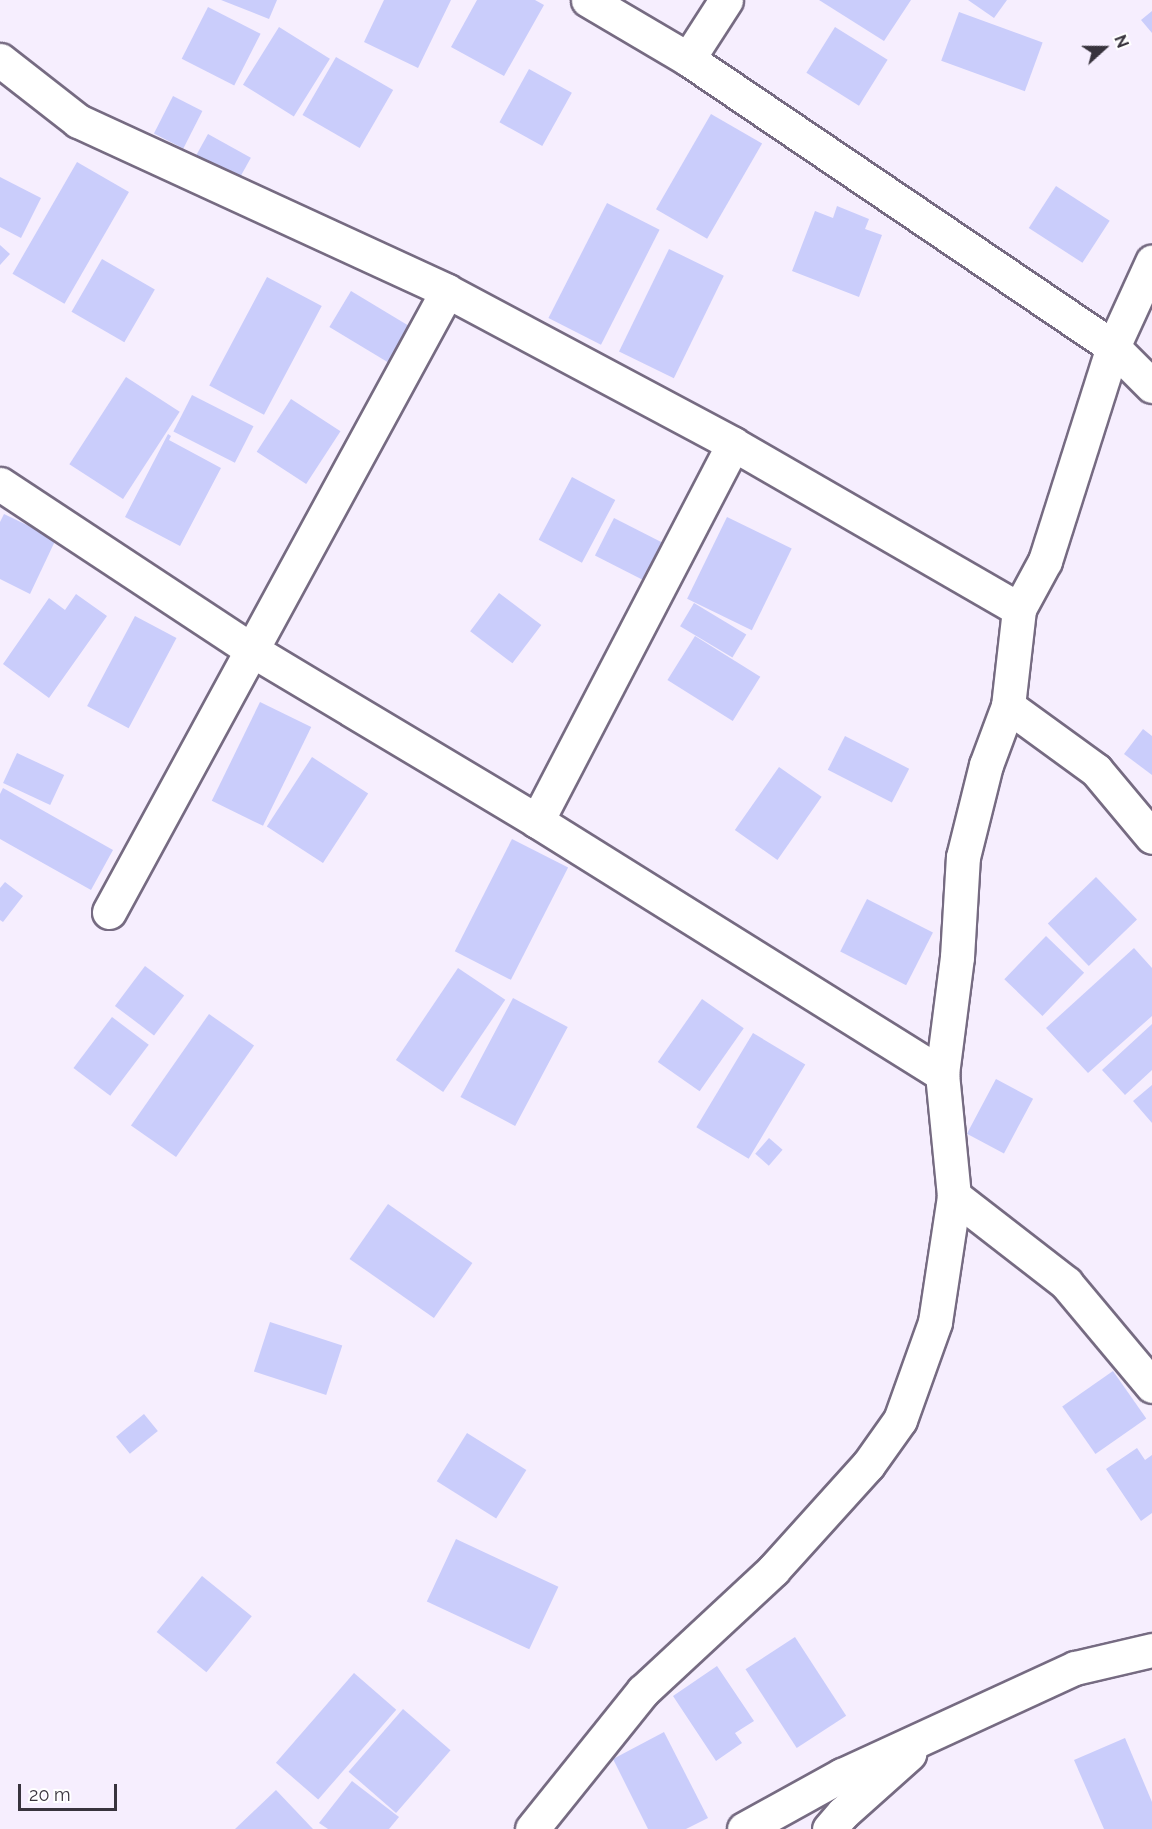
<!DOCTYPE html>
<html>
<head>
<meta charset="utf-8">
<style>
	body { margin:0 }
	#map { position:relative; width:1152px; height:1829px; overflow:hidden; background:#f6eefe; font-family:Raleway,sans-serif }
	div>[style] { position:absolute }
	.building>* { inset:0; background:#cacdfb; transform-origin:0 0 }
	.roads { filter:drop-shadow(2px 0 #766b82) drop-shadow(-2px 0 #766b82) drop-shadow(0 2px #766b82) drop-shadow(0 -2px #766b82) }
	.street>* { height:33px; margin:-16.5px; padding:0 16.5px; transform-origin:16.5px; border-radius:16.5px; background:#fff }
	span { translate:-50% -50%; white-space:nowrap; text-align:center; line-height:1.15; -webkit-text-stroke:4.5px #fff; paint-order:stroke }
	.north { position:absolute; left:1074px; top:18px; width:60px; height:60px; -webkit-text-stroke:4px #fff; paint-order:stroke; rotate:69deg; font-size:16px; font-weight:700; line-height:24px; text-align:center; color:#38333d }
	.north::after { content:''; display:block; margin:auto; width:21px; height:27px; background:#38333d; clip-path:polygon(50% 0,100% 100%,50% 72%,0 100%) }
	.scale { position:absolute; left:18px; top:1784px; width:99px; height:27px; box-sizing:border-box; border:3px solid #38333d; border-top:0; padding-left:8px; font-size:18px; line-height:21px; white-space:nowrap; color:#38333d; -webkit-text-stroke:4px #fff; paint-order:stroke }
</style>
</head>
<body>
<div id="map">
	<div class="building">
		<div style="clip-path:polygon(221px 0,277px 0,269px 19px)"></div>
		<div style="clip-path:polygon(384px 0,451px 0,418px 68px,364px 42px)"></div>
		<div style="clip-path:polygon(477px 0,535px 0,544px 5px,504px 76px,451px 47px)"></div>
		<div style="clip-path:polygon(819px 0,911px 0,884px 41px)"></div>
		<div style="clip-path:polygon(968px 0,1007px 0,994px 18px)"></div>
		<div style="left:208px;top:7px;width:59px;height:58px;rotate:27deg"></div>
		<div style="clip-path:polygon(1152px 11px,1152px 33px,1141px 20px)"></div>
		<div style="left:959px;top:12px;width:89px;height:52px;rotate:20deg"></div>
		<div style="left:279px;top:27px;width:60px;height:68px;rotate:32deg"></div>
		<div style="left:835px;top:27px;width:62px;height:54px;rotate:32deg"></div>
		<div style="left:336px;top:57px;width:66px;height:67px;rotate:30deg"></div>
		<div style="left:529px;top:69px;width:49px;height:61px;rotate:29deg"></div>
		<div style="left:173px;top:96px;width:33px;height:42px;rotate:27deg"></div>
		<div style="left:711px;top:114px;width:59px;height:110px;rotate:30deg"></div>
		<div style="left:208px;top:134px;width:49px;height:30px;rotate:29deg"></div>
		<div style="left:77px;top:162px;width:60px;height:129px;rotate:30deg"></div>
		<div style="clip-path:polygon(0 177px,41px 198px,21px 238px,0 227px)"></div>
		<div style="left:1056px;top:186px;width:64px;height:50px;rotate:33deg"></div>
		<div style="left:607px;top:203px;width:59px;height:129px;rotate:27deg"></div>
		<div style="clip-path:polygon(837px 206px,869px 219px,865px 229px,882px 235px,859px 297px,792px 271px,815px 211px,833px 218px)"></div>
		<div style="clip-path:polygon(0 245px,10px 254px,0 265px)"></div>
		<div style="left:669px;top:249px;width:61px;height:114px;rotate:26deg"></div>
		<div style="left:102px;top:259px;width:61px;height:61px;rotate:30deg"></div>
		<div style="left:267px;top:277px;width:62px;height:123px;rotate:28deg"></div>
		<div style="left:351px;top:291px;width:75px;height:42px;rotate:31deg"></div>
		<div style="left:126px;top:377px;width:64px;height:104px;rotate:33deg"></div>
		<div style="left:192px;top:395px;width:69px;height:41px;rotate:27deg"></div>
		<div style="left:291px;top:399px;width:59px;height:63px;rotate:33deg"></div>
		<div style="clip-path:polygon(168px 434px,171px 436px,169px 440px,221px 468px,180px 546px,125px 517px)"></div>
		<div style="left:572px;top:477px;width:49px;height:71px;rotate:28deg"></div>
		<div style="clip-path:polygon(4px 514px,56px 539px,30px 594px,0 579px,0 522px)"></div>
		<div style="left:727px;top:517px;width:72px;height:91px;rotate:26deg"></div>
		<div style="left:614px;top:518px;width:54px;height:42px;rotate:27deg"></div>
		<div style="left:499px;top:593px;width:53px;height:48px;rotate:37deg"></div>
		<div style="clip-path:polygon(76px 594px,107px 616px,49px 698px,3px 664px,49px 598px,65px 610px)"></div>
		<div style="left:694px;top:603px;width:61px;height:27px;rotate:31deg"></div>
		<div style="left:135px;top:616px;width:47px;height:102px;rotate:28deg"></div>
		<div style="left:695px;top:636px;width:77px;height:52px;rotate:32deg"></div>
		<div style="left:260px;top:702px;width:57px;height:110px;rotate:26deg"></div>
		<div style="clip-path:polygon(1143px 729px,1152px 736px,1152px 775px,1124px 754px)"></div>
		<div style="left:845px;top:736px;width:72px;height:38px;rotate:27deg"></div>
		<div style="left:17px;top:753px;width:52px;height:33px;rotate:25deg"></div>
		<div style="left:312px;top:757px;width:67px;height:83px;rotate:33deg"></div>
		<div style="left:779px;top:767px;width:52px;height:77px;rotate:35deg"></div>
		<div style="clip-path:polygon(3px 788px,113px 850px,91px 890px,0 839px,0 794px)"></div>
		<div style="left:512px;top:839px;width:63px;height:126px;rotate:27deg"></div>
		<div style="left:1096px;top:877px;width:59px;height:67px;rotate:46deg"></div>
		<div style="clip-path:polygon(5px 882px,23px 896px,3px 922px,0 920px,0 888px)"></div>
		<div style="left:867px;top:899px;width:74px;height:59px;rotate:27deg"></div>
		<div style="left:1046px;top:936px;width:53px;height:60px;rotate:44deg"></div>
		<div style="clip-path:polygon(1134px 948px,1152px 968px,1152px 1016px,1088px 1073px,1046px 1028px)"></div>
		<div style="left:145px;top:966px;width:49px;height:50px;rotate:37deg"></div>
		<div style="left:458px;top:968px;width:57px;height:111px;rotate:34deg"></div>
		<div style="left:513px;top:998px;width:62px;height:112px;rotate:28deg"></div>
		<div style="left:702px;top:999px;width:51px;height:77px;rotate:35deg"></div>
		<div style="left:209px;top:1014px;width:55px;height:136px;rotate:35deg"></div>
		<div style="left:112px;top:1017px;width:46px;height:64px;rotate:37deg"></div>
		<div style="clip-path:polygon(1152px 1024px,1152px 1070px,1125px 1095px,1102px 1070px)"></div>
		<div style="left:753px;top:1033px;width:61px;height:110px;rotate:31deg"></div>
		<div style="left:996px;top:1079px;width:42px;height:62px;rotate:28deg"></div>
		<div style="clip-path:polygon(1152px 1085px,1152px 1123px,1133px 1101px)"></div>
		<div style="left:769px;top:1138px;width:18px;height:21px;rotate:41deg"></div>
		<div style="left:388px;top:1204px;width:103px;height:67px;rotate:35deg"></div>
		<div style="left:270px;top:1322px;width:76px;height:52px;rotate:18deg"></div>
		<div style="left:1113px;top:1371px;width:58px;height:62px;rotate:55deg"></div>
		<div style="left:144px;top:1414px;width:22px;height:36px;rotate:51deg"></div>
		<div style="left:467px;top:1433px;width:70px;height:57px;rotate:32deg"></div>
		<div style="clip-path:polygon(1137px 1448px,1145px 1460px,1152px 1455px,1152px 1513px,1141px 1521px,1106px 1469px)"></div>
		<div style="left:456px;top:1539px;width:113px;height:69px;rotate:25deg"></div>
		<div style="left:202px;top:1576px;width:64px;height:72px;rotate:39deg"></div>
		<div style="left:795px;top:1637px;width:94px;height:59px;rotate:57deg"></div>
		<div style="clip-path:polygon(717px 1666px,754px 1721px,735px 1733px,742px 1743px,716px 1761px,673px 1696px)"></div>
		<div style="left:354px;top:1673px;width:56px;height:119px;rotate:41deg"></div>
		<div style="left:403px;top:1709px;width:63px;height:83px;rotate:41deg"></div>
		<div style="clip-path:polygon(664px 1732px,708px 1818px,686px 1829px,648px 1829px,613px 1759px)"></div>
		<div style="clip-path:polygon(1125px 1738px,1152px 1802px,1152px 1829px,1104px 1829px,1074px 1760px)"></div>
		<div style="clip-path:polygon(352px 1781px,399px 1817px,389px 1829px,328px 1829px,319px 1823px)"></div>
		<div style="clip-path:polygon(276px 1790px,313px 1829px,235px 1829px)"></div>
	</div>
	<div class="roads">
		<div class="street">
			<div style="left:588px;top:0;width:116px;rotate:30.5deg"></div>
			<div style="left:688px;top:59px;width:513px;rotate:34.12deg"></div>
			<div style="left:1113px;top:347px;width:55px;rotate:45deg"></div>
			<div style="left:688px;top:59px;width:70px;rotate:-57.2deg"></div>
			<div style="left:0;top:60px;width:99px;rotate:38deg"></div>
			<div style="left:78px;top:121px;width:406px;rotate:24.7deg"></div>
			<div style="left:447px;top:291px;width:324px;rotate:28.1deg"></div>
			<div style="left:733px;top:444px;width:330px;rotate:30deg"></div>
			<div style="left:0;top:484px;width:300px;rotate:33.4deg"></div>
			<div style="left:250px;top:649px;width:335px;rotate:30.9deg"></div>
			<div style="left:537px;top:821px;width:478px;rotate:32deg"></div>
			<div style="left:1008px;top:706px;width:109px;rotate:36deg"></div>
			<div style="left:1096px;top:770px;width:87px;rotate:50.1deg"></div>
			<div style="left:537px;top:821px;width:425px;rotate:-62.5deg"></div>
			<div style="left:109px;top:912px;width:707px;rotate:-61.44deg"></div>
			<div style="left:954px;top:1196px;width:142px;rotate:37.8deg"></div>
			<div style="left:1066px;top:1283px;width:134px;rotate:50.1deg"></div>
			<div style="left:532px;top:1829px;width:177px;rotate:-51.2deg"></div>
			<div style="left:643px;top:1691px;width:178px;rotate:-42.9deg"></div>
			<div style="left:773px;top:1570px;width:142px;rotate:-47.9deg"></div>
			<div style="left:868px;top:1465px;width:55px;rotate:-54.6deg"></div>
			<div style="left:900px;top:1420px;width:104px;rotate:-70.3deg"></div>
			<div style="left:935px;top:1322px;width:127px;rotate:-81.4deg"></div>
			<div style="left:954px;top:1196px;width:123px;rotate:-95.6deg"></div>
			<div style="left:942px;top:1074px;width:118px;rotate:-82.7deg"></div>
			<div style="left:957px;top:957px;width:100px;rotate:-86.6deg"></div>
			<div style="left:963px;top:857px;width:95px;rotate:-76deg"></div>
			<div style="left:986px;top:765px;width:63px;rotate:-69.6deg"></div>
			<div style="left:1008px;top:706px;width:98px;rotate:-83.5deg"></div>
			<div style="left:1019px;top:609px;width:55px;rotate:-61.6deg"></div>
			<div style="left:1045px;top:561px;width:225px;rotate:-72.4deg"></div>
			<div style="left:1113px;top:347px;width:94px;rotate:-65.4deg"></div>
			<div style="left:744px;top:1829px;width:112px;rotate:-28.9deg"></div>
			<div style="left:842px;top:1775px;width:256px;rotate:-24.7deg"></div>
			<div style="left:1075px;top:1668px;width:79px;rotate:-13.2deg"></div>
			<div style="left:829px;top:1829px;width:21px;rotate:-49deg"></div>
			<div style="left:843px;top:1813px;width:89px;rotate:-41.8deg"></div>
		</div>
	</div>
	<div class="north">N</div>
	<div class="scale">20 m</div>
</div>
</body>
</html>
